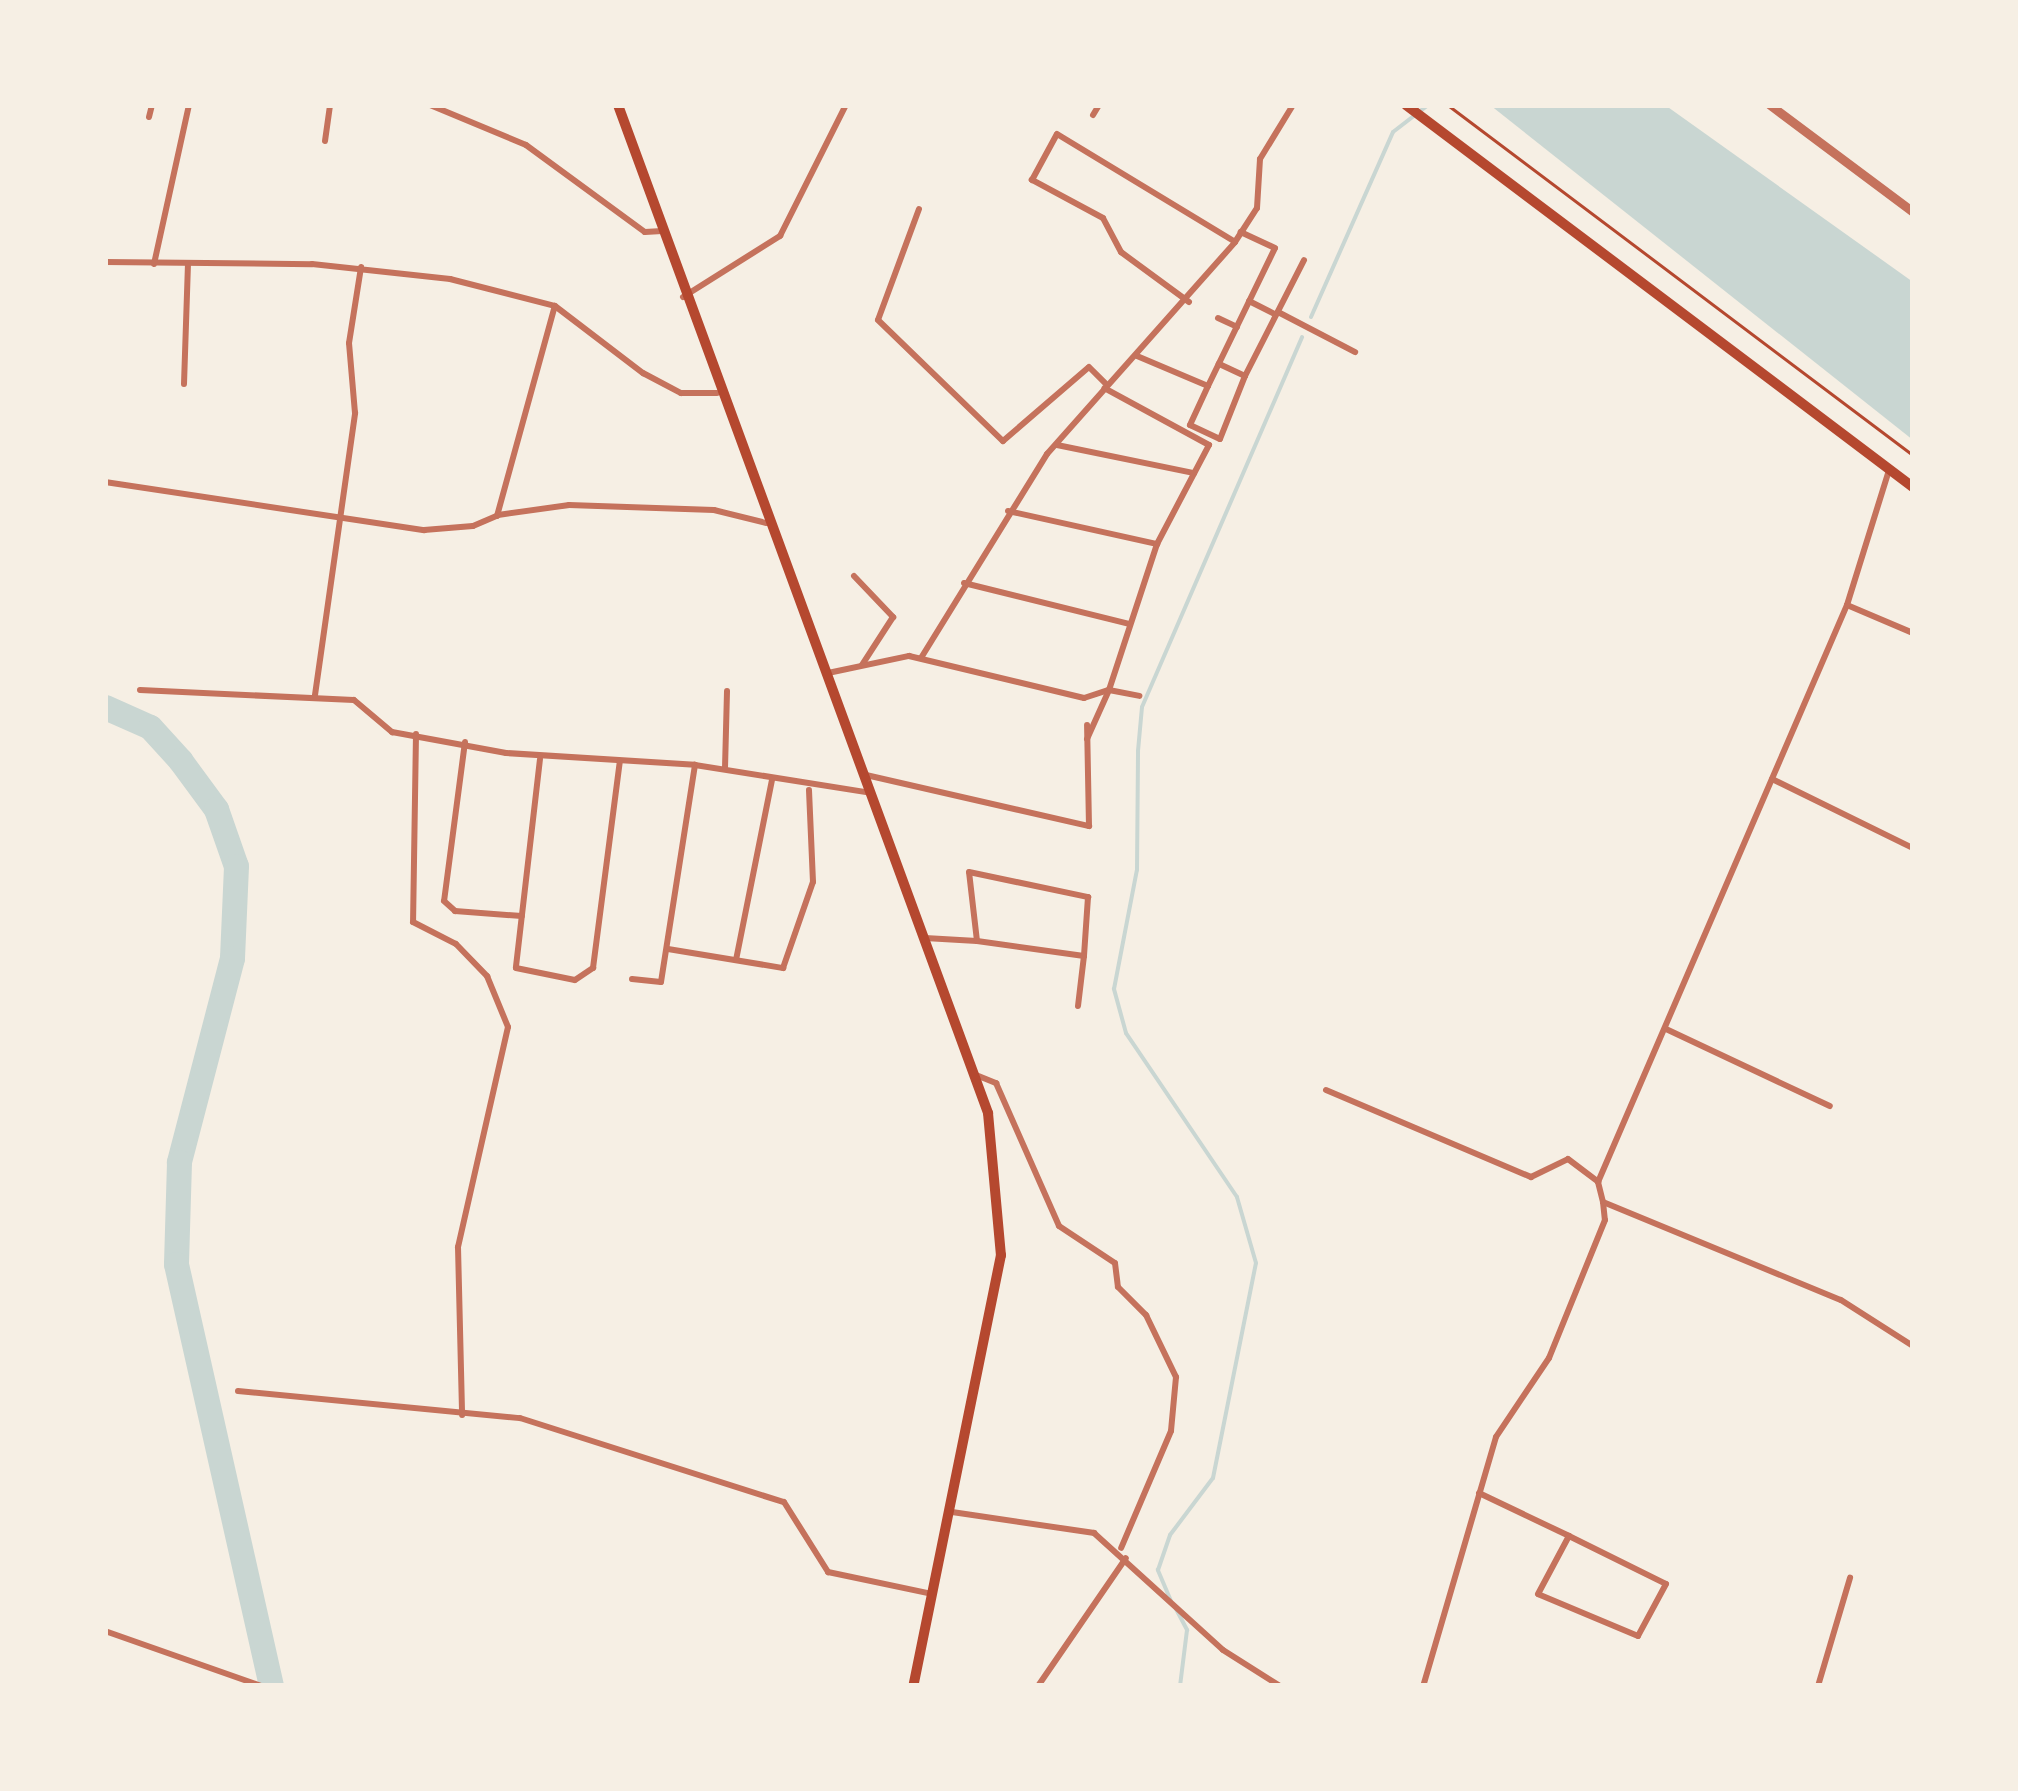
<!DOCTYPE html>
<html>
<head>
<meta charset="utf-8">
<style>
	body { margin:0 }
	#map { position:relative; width:2018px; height:1791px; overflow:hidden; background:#f6efe4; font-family:Inter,sans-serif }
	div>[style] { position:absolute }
	.water>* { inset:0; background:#c9d6d2 }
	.stream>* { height:4px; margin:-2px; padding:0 2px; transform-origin:2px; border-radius:2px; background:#c9d6d2 }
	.river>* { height:25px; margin:-12.5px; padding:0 12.5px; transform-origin:12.5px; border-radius:12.5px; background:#c9d6d2 }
	.path>* { height:2.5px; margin:-1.25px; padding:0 1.25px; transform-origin:1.25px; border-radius:1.25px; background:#b5482f }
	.minor>* { height:6px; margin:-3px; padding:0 3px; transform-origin:3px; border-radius:3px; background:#c5725c }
	.tertiary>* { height:9px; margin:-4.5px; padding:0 4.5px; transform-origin:4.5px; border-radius:4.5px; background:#c5725c }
	.secondary>* { height:10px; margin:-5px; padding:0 5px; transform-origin:5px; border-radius:5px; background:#b5482f }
	.primary>* { height:10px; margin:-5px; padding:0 5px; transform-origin:5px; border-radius:5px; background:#b5482f }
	span { translate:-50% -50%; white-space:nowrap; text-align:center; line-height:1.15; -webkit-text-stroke:8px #f6efe4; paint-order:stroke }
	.frame { position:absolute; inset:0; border:108px solid #f6efe4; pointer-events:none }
</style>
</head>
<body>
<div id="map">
	<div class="water">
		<div style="clip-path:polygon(1490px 105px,1665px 105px,1913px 282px,1913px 440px)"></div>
	</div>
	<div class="stream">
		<div style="left:1311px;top:317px;width:202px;rotate:-66.1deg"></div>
		<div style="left:1393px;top:132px;width:44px;rotate:-37.6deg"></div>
		<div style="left:1171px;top:1601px;width:34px;rotate:-113deg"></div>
		<div style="left:1158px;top:1570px;width:37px;rotate:-71deg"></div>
		<div style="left:1170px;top:1535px;width:71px;rotate:-53deg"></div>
		<div style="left:1213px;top:1478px;width:219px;rotate:-78.7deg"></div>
		<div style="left:1256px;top:1263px;width:69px;rotate:-106.1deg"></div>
		<div style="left:1237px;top:1197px;width:198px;rotate:-124.1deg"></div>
		<div style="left:1126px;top:1033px;width:46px;rotate:-105.3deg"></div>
		<div style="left:1114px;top:989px;width:121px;rotate:-79.1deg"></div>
		<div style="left:1137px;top:870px;width:119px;rotate:-89.5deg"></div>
		<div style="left:1138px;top:751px;width:44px;rotate:-84.8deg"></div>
		<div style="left:1142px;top:707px;width:403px;rotate:-66.6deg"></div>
		<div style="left:1176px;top:1609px;width:24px;rotate:62deg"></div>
		<div style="left:1187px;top:1630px;width:56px;rotate:97.1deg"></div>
	</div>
	<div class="river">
		<div style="left:105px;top:707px;width:49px;rotate:24deg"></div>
		<div style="left:150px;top:727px;width:45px;rotate:47.7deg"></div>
		<div style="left:180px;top:760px;width:61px;rotate:53.7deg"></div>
		<div style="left:216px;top:809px;width:60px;rotate:70.7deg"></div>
		<div style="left:236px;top:866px;width:92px;rotate:92.5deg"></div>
		<div style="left:232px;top:958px;width:211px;rotate:104.6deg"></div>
		<div style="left:179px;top:1162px;width:102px;rotate:91.7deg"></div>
		<div style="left:176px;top:1264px;width:433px;rotate:77.3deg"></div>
	</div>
	<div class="path">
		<div style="left:1448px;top:105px;width:582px;rotate:36.97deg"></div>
	</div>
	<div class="minor">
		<div style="left:430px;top:105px;width:104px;rotate:22.6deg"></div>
		<div style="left:526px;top:145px;width:147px;rotate:36.2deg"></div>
		<div style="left:645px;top:232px;width:17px;rotate:-3deg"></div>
		<div style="left:1093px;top:115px;width:12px;rotate:-59deg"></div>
		<div style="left:149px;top:117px;width:12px;rotate:-76deg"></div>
		<div style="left:325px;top:141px;width:36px;rotate:-82deg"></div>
		<div style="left:919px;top:209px;width:118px;rotate:110.3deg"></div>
		<div style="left:878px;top:320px;width:174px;rotate:44.1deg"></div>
		<div style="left:1003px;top:441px;width:113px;rotate:-40.7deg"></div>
		<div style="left:1089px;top:367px;width:25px;rotate:45deg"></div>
		<div style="left:105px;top:262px;width:207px;rotate:0.6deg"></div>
		<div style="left:312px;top:264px;width:139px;rotate:6.2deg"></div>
		<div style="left:450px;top:279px;width:108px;rotate:14.4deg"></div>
		<div style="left:555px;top:306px;width:111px;rotate:37.3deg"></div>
		<div style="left:643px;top:373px;width:43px;rotate:27.8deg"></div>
		<div style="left:681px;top:393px;width:36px"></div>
		<div style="left:154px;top:264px;width:163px;rotate:-77.6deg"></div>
		<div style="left:683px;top:297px;width:115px;rotate:-32.2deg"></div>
		<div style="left:780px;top:236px;width:147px;rotate:-63.3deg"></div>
		<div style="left:1249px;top:301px;width:30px;rotate:27deg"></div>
		<div style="left:1189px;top:302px;width:84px;rotate:-143.7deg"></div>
		<div style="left:1121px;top:252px;width:38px;rotate:-118deg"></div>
		<div style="left:1103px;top:218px;width:81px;rotate:-151.8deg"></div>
		<div style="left:1032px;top:180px;width:52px;rotate:-61.5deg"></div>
		<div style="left:1057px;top:134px;width:208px;rotate:31.2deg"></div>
		<div style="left:1278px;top:312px;width:87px;rotate:27.5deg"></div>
		<div style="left:1218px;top:318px;width:21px;rotate:25deg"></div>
		<div style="left:1137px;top:356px;width:77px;rotate:22.9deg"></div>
		<div style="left:1208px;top:386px;width:153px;rotate:-64.1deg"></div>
		<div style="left:1275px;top:248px;width:38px;rotate:-155deg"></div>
		<div style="left:1245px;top:376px;width:130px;rotate:-63deg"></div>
		<div style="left:184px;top:384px;width:119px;rotate:-88.1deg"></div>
		<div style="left:1208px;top:386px;width:43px;rotate:114.8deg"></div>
		<div style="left:1190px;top:425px;width:33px;rotate:25deg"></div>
		<div style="left:1220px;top:439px;width:68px;rotate:-68.4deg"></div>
		<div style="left:1245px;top:376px;width:29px;rotate:-155deg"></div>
		<div style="left:1057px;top:445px;width:140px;rotate:11.6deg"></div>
		<div style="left:105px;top:482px;width:323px;rotate:8.6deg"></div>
		<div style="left:424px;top:530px;width:49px;rotate:-4.7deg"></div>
		<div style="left:473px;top:526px;width:26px;rotate:-23deg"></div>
		<div style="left:497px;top:516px;width:218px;rotate:-74.6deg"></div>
		<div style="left:1008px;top:511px;width:153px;rotate:12.5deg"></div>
		<div style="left:498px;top:515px;width:72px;rotate:-8deg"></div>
		<div style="left:569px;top:505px;width:145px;rotate:2deg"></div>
		<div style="left:714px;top:510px;width:54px;rotate:14deg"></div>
		<div style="left:854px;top:576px;width:57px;rotate:46.4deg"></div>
		<div style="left:893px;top:617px;width:57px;rotate:122.9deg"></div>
		<div style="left:964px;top:583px;width:171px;rotate:13.9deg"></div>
		<div style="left:1847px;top:605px;width:72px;rotate:23deg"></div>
		<div style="left:921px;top:658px;width:240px;rotate:-58.3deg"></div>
		<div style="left:1047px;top:454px;width:283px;rotate:-48.4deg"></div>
		<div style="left:1235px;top:242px;width:40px;rotate:-57.1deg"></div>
		<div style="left:1257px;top:208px;width:49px;rotate:-86.5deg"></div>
		<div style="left:1260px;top:159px;width:63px;rotate:-58.6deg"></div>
		<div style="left:828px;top:673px;width:83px;rotate:-11.9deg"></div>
		<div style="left:909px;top:656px;width:180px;rotate:13.5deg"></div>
		<div style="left:1084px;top:698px;width:26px;rotate:-18deg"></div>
		<div style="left:1109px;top:690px;width:154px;rotate:-71.8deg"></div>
		<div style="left:1157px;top:544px;width:112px;rotate:-62.3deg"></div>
		<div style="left:1209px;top:445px;width:119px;rotate:-151.5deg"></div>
		<div style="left:140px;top:690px;width:214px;rotate:2.7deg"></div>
		<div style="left:354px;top:700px;width:50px;rotate:40.1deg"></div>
		<div style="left:392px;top:732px;width:116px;rotate:10.4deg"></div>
		<div style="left:506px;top:753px;width:189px;rotate:3.6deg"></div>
		<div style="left:695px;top:765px;width:178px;rotate:9deg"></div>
		<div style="left:315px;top:695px;width:285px;rotate:-81.9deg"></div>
		<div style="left:355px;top:413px;width:70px;rotate:-94.9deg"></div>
		<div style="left:349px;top:343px;width:77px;rotate:-81deg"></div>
		<div style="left:416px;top:734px;width:188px;rotate:90.9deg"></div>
		<div style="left:413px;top:922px;width:48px;rotate:27.1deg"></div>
		<div style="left:456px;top:944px;width:45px;rotate:45.9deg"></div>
		<div style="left:487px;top:976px;width:55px;rotate:67.6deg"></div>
		<div style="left:508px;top:1027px;width:226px;rotate:102.8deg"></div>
		<div style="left:458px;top:1247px;width:168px;rotate:88.6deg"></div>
		<div style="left:1087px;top:739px;width:54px;rotate:-65.8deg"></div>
		<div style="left:1109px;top:690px;width:31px;rotate:11deg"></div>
		<div style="left:465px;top:742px;width:160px;rotate:97.5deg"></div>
		<div style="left:444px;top:901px;width:15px;rotate:42deg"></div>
		<div style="left:455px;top:911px;width:67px;rotate:4.3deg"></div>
		<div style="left:540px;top:759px;width:210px;rotate:96.6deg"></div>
		<div style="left:516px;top:968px;width:60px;rotate:11.5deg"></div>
		<div style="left:575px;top:980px;width:22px;rotate:-34deg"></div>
		<div style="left:593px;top:968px;width:209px;rotate:-82.6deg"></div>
		<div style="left:725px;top:768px;width:77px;rotate:-88.5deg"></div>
		<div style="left:866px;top:775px;width:229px;rotate:12.9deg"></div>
		<div style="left:1089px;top:826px;width:101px;rotate:-91.1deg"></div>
		<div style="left:1772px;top:779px;width:157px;rotate:26.1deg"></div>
		<div style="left:925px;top:938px;width:52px;rotate:3.3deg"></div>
		<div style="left:977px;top:941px;width:69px;rotate:-96.6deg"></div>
		<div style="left:969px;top:872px;width:122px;rotate:11.9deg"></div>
		<div style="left:1088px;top:897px;width:59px;rotate:93.9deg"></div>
		<div style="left:1084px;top:956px;width:108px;rotate:-172deg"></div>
		<div style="left:668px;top:949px;width:117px;rotate:9.4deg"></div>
		<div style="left:783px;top:968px;width:91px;rotate:-70.8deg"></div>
		<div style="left:813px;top:882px;width:92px;rotate:-92.5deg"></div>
		<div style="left:736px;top:960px;width:184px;rotate:-78.7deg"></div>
		<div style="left:632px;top:979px;width:29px;rotate:6deg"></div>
		<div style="left:661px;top:982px;width:220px;rotate:-81.1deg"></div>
		<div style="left:1078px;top:1006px;width:50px;rotate:-83.2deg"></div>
		<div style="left:1666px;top:1029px;width:181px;rotate:25.2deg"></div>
		<div style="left:976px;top:1075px;width:22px;rotate:22deg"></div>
		<div style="left:996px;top:1083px;width:156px;rotate:66.2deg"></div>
		<div style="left:1059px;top:1226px;width:67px;rotate:33.5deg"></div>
		<div style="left:1115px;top:1263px;width:24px;rotate:83deg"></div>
		<div style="left:1118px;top:1287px;width:40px;rotate:45deg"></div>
		<div style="left:1146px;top:1315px;width:69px;rotate:64.2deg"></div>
		<div style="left:1176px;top:1377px;width:54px;rotate:95.3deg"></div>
		<div style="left:1171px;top:1431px;width:127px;rotate:113.1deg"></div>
		<div style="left:1326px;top:1090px;width:223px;rotate:23deg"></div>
		<div style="left:1531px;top:1177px;width:41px;rotate:-25.9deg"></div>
		<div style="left:1568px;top:1159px;width:38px;rotate:37deg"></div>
		<div style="left:1598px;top:1182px;width:21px;rotate:76deg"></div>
		<div style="left:1603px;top:1202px;width:18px;rotate:84deg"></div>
		<div style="left:1605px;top:1220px;width:149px;rotate:112.1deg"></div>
		<div style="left:1549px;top:1358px;width:95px;rotate:123.9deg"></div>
		<div style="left:1496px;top:1437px;width:259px;rotate:106.3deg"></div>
		<div style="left:1598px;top:1182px;width:628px;rotate:-66.66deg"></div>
		<div style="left:1847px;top:605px;width:141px;rotate:-72.7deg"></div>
		<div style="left:1603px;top:1202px;width:257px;rotate:22.4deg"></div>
		<div style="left:1841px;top:1300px;width:85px;rotate:32.6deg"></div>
		<div style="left:238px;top:1391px;width:283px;rotate:5.5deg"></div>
		<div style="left:520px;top:1418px;width:277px;rotate:17.7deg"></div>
		<div style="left:784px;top:1502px;width:83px;rotate:57.8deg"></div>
		<div style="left:828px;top:1572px;width:106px;rotate:11.9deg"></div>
		<div style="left:1479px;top:1493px;width:100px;rotate:25.5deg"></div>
		<div style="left:1569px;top:1536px;width:108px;rotate:26.3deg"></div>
		<div style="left:1666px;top:1584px;width:59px;rotate:118.3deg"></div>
		<div style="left:1638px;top:1636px;width:108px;rotate:-157.2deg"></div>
		<div style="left:1538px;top:1594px;width:66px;rotate:-61.9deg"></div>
		<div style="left:952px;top:1512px;width:144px;rotate:8.4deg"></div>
		<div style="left:1094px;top:1533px;width:174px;rotate:42.2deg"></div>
		<div style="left:1223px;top:1650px;width:67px;rotate:32.3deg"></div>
		<div style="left:105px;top:1631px;width:165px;rotate:19.4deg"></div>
		<div style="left:1038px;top:1686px;width:155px;rotate:-55.5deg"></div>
		<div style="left:1818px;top:1686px;width:113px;rotate:-73.5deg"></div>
	</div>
	<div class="tertiary">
		<div style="left:1770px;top:105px;width:179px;rotate:36.8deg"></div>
	</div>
	<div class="secondary">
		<div style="left:618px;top:105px;width:1074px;rotate:69.84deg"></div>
		<div style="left:988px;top:1113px;width:143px;rotate:84.8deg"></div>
		<div style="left:1001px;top:1255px;width:440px;rotate:101.5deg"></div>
	</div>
	<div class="primary">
		<div style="left:1406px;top:105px;width:635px;rotate:37deg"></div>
	</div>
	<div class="frame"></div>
</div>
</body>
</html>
